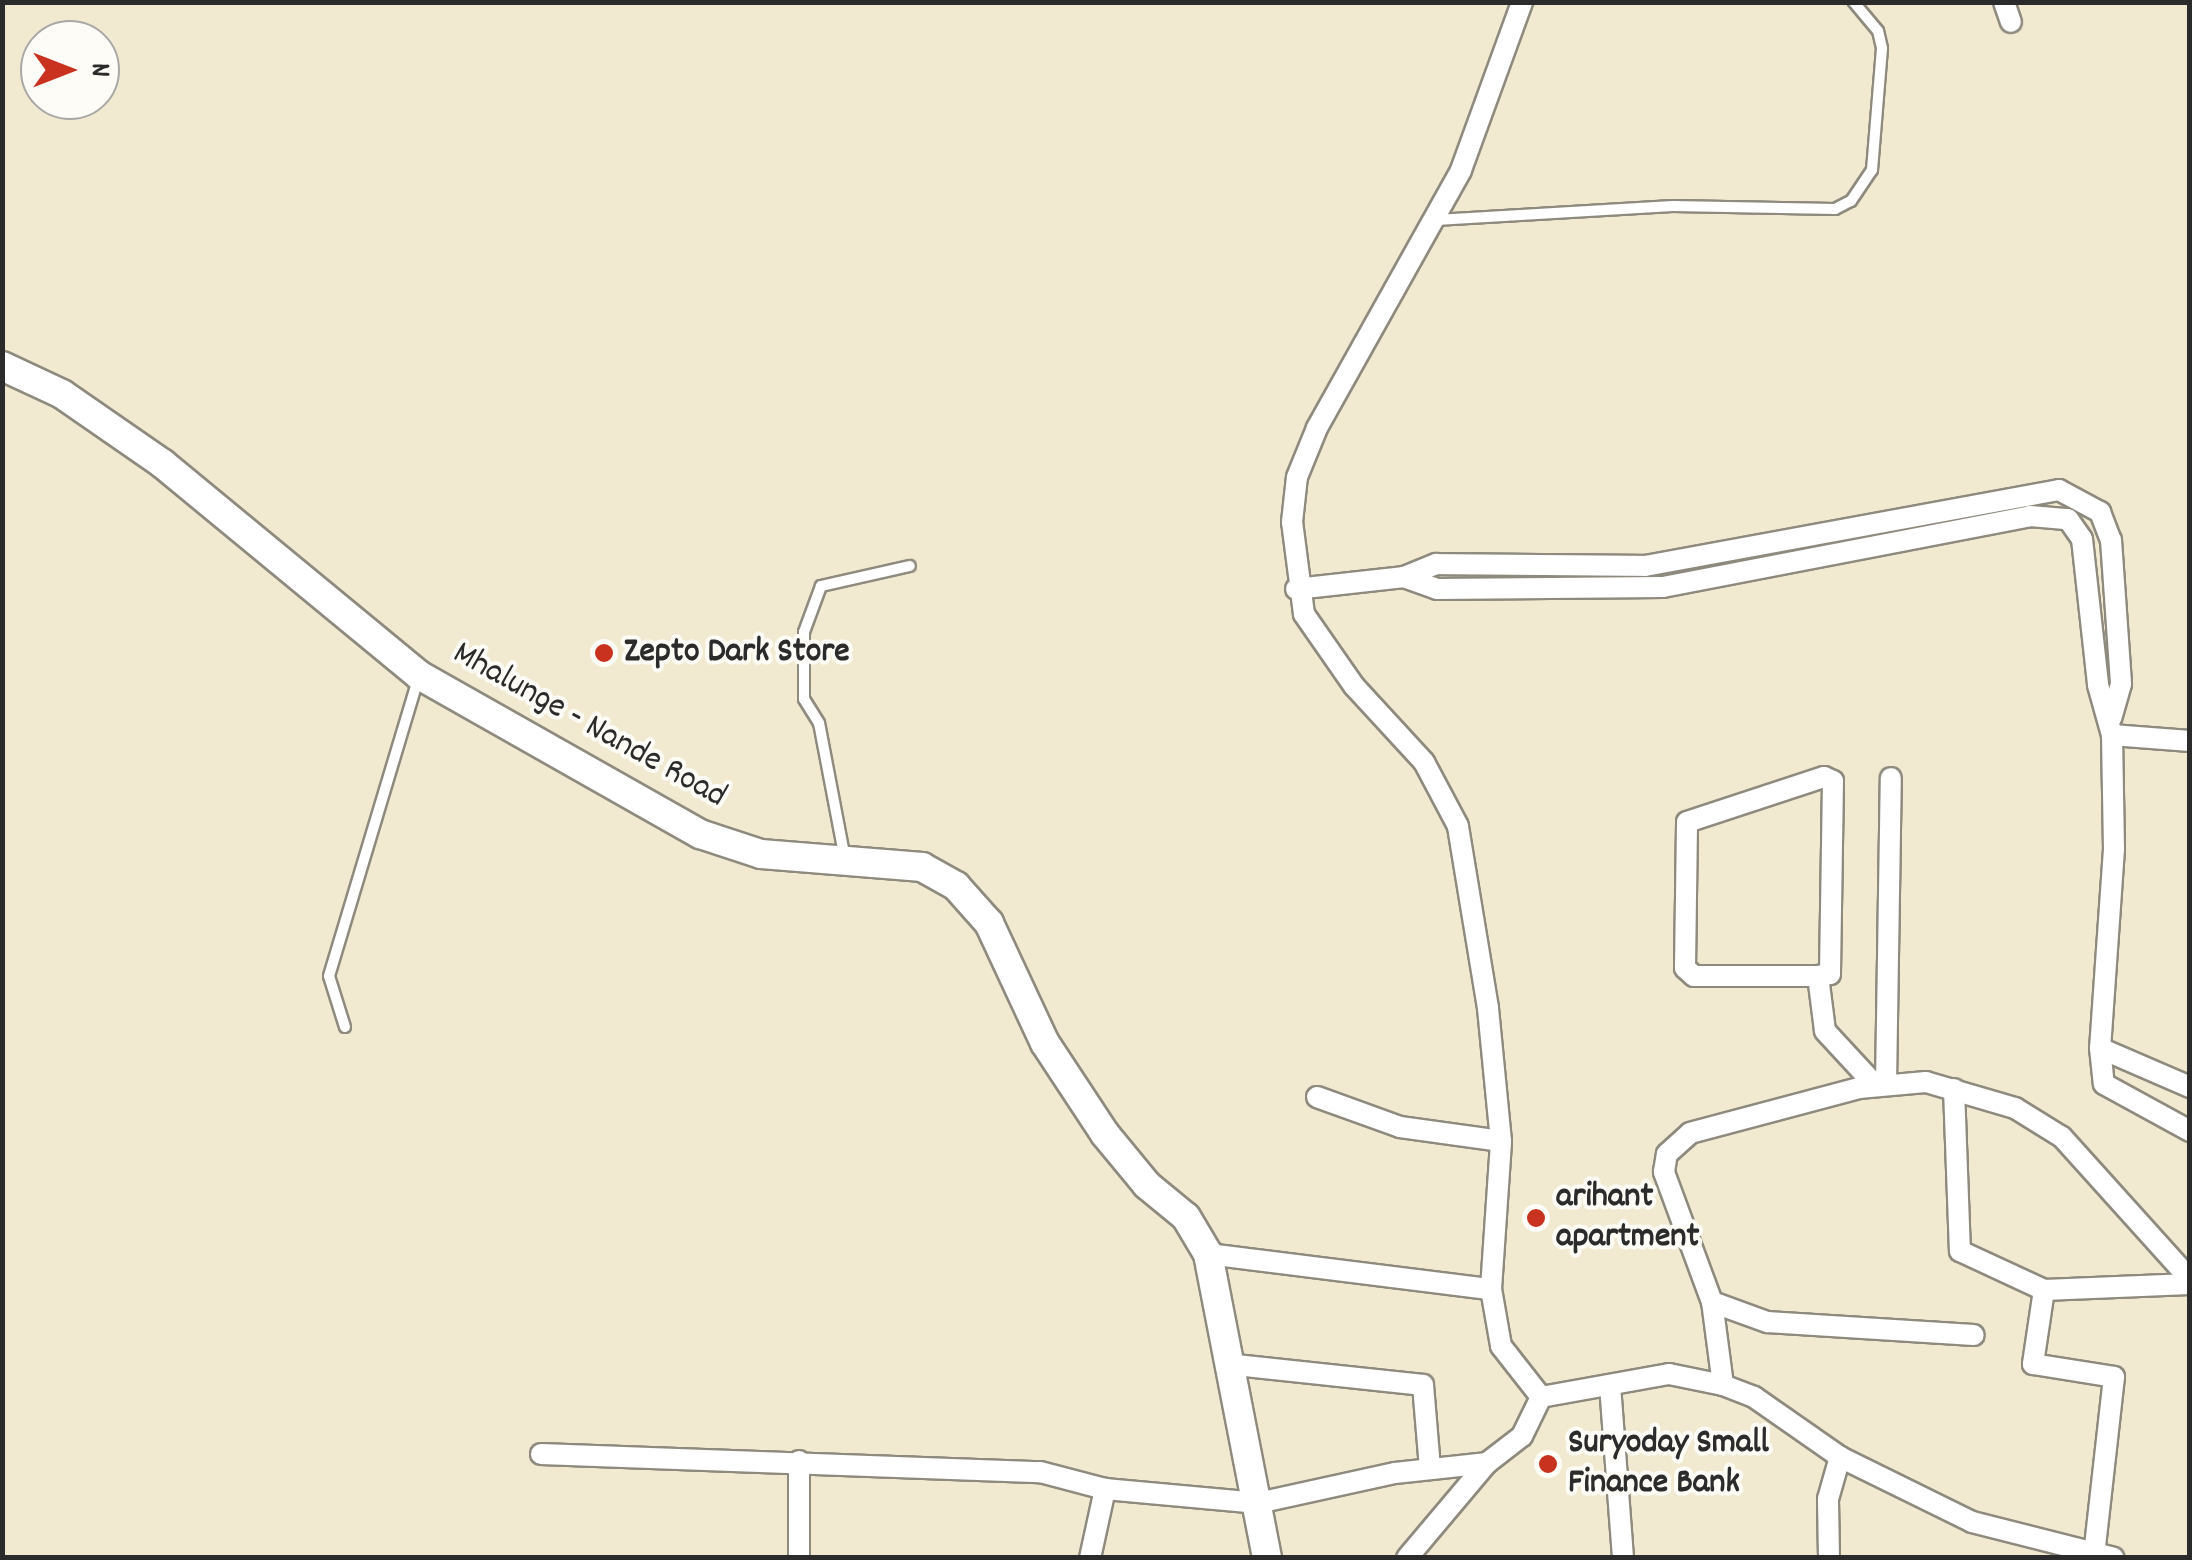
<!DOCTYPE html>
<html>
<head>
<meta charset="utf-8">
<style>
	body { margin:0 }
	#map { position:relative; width:2192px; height:1560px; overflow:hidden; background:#f1ead1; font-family:Dekko,sans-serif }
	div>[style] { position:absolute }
	.roads { filter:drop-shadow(2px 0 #8e8a7e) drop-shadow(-2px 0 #8e8a7e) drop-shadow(0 2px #8e8a7e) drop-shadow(0 -2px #8e8a7e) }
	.lane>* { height:10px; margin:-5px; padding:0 5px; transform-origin:5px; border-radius:5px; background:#fff }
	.street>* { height:20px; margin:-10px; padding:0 10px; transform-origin:10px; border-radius:10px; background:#fff }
	.secondary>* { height:28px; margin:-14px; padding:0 14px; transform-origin:14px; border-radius:14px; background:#fff }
	.dots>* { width:28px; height:28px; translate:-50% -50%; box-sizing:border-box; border:5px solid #fdfcf7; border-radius:50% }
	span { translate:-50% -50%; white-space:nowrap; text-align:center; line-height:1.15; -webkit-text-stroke:8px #fdfcf7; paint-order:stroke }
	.poi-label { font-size:35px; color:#2b2b2b; font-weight:700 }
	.left { translate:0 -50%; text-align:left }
	.street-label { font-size:35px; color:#2b2b2b }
	.frame { position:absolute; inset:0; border:5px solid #2b2b2b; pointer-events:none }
	.north { position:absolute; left:20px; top:20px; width:100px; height:100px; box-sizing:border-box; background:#fdfcf7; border:2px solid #a9a8a5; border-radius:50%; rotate:90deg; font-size:28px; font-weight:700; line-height:40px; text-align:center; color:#2b2b2b }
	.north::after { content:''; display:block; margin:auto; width:35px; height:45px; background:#c8321e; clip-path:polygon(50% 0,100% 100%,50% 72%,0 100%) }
</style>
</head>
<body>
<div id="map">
	<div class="roads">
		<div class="lane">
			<div style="left:1436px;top:220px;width:237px;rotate:-3.4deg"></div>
			<div style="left:1673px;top:206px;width:162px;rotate:1.1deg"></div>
			<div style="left:1835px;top:209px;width:18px;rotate:-27deg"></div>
			<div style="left:1851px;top:201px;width:37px;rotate:-56deg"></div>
			<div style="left:1872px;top:170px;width:122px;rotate:-85.3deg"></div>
			<div style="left:1882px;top:48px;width:17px;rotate:-103deg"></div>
			<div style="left:1878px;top:31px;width:38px;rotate:-130deg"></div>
			<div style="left:845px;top:859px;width:138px;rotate:-100.8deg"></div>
			<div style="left:819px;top:723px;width:28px;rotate:-122deg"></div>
			<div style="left:804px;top:699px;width:67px;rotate:-90deg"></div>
			<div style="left:804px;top:632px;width:49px;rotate:-69.7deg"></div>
			<div style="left:821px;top:586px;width:91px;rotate:-12.7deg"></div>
			<div style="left:345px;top:1027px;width:53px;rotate:-107.4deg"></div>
			<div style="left:329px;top:976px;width:310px;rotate:-73.3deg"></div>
		</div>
		<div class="street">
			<div style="left:2004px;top:2px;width:21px;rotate:71deg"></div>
			<div style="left:1404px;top:577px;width:35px;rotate:20deg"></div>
			<div style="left:1437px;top:589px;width:226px;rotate:-0.5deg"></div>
			<div style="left:1663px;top:587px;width:374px;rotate:-10.9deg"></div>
			<div style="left:2030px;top:516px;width:38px;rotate:5deg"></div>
			<div style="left:2068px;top:519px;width:24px;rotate:55deg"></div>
			<div style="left:2082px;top:539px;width:147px;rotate:83.7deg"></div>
			<div style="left:2098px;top:685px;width:52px;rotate:74.4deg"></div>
			<div style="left:2112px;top:735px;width:114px;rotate:89deg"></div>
			<div style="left:2114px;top:849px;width:199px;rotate:94deg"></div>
			<div style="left:1296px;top:589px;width:109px;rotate:-6.3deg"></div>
			<div style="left:1404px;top:577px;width:35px;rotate:-22deg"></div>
			<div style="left:1436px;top:564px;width:209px;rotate:0.5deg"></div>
			<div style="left:1645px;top:566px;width:421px;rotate:-10.4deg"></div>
			<div style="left:2059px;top:490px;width:47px;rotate:28.2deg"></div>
			<div style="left:2100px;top:512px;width:30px;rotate:69deg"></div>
			<div style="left:2111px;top:540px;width:144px;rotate:86deg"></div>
			<div style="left:2121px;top:684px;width:35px;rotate:106deg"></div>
			<div style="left:2112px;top:735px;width:78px;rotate:4.4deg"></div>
			<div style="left:1818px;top:976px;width:124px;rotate:180deg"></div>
			<div style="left:1694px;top:976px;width:12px;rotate:-138deg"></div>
			<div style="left:1685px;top:968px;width:146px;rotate:-89.2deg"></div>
			<div style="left:1687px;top:822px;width:144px;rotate:-18.2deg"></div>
			<div style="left:1824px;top:777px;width:10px;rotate:24deg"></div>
			<div style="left:1833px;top:781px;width:193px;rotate:90.9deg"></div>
			<div style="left:1830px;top:974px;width:12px;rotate:171deg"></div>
			<div style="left:1818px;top:976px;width:55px;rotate:82.7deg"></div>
			<div style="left:1825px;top:1031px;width:74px;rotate:47.2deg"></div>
			<div style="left:1886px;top:1084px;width:306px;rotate:-89.1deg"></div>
			<div style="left:2190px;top:1087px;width:98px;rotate:-156.6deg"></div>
			<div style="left:2100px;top:1048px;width:36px;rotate:84deg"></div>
			<div style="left:2104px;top:1084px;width:98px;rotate:28.7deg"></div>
			<div style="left:1954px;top:1089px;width:162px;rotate:87.9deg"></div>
			<div style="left:1960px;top:1251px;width:93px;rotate:24.9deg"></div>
			<div style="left:2044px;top:1290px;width:146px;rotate:-2.4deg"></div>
			<div style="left:1317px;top:1097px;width:88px;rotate:19.9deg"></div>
			<div style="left:1400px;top:1127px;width:102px;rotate:7.9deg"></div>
			<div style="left:1501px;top:1141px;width:134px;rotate:-95.6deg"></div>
			<div style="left:1488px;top:1008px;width:184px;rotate:-99.4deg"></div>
			<div style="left:1458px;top:826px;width:72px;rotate:-118deg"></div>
			<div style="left:1424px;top:762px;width:103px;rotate:-132.6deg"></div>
			<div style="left:1354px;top:686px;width:88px;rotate:-124.8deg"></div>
			<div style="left:1304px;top:614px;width:93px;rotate:-97.4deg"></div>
			<div style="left:1292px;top:522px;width:45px;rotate:-83.7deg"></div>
			<div style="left:1297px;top:477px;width:53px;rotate:-67.8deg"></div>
			<div style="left:1317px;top:428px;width:295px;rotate:-60.8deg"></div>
			<div style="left:1461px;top:170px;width:179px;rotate:-70deg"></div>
			<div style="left:1208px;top:1254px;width:285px;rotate:7.1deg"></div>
			<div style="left:1491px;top:1289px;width:58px;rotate:80deg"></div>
			<div style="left:1501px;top:1346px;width:65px;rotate:51.9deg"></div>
			<div style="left:1491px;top:1289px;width:148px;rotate:-86.1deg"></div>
			<div style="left:2044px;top:1290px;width:75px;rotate:98.5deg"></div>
			<div style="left:2033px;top:1364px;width:82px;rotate:9.1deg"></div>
			<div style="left:2114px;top:1377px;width:178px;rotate:96.4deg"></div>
			<div style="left:1712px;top:1302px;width:59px;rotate:20deg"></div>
			<div style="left:1767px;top:1322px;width:207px;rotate:3.6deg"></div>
			<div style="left:1227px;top:1364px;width:197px;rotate:6.1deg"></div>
			<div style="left:1423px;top:1385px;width:84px;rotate:85.2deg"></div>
			<div style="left:1610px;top:1385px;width:173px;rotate:85.7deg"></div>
			<div style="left:1723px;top:1385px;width:84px;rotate:-97.5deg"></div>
			<div style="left:1712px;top:1302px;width:139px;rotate:-110.3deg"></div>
			<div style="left:1664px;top:1172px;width:18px;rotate:-81deg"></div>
			<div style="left:1667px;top:1154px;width:31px;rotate:-42deg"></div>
			<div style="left:1690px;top:1133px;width:175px;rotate:-14.9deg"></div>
			<div style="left:1859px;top:1088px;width:67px;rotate:-5.1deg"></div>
			<div style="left:1926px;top:1082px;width:93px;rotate:16.3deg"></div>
			<div style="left:2015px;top:1108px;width:55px;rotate:31.7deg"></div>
			<div style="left:2062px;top:1137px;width:191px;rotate:48deg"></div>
			<div style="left:1541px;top:1397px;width:130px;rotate:-10.2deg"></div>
			<div style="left:1669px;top:1374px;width:55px;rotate:11.5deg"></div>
			<div style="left:1723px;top:1385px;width:33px;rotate:21deg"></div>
			<div style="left:1754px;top:1397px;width:105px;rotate:34.9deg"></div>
			<div style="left:1840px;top:1457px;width:147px;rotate:26.2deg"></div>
			<div style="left:1972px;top:1522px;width:146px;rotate:14.2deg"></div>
			<div style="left:541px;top:1454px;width:499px;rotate:2.1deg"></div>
			<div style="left:1040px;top:1472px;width:67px;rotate:14.7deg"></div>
			<div style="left:1105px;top:1489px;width:154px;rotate:5.2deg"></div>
			<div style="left:1258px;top:1503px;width:140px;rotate:-12.4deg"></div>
			<div style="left:1395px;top:1473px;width:93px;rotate:-6.2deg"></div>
			<div style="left:799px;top:1558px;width:97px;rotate:-90deg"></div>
			<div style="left:1090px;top:1558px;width:71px;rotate:-77.7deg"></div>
			<div style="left:1407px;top:1558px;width:124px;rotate:-49.9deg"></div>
			<div style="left:1487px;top:1463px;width:44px;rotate:-37.6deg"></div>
			<div style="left:1522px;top:1436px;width:43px;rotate:-64deg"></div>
			<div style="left:1829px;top:1558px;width:59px;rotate:-91deg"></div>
			<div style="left:1828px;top:1499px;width:44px;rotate:-74.1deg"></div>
		</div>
		<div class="secondary">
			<div style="left:2px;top:366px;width:66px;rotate:25deg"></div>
			<div style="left:62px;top:394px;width:123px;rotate:34.7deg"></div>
			<div style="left:163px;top:464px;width:332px;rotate:39.5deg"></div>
			<div style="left:419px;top:675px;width:323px;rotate:29.5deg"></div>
			<div style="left:700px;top:834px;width:64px;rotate:18.2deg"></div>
			<div style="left:761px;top:854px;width:162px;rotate:4.6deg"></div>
			<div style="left:922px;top:867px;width:39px;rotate:29deg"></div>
			<div style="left:956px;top:886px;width:50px;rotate:48.3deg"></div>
			<div style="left:989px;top:923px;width:132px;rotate:65deg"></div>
			<div style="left:1045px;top:1043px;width:109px;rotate:56.6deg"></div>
			<div style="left:1105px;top:1134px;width:66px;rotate:50.5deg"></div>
			<div style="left:1147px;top:1185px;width:50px;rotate:39.4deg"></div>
			<div style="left:1186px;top:1217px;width:43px;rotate:59.3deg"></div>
			<div style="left:1208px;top:1254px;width:310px;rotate:79deg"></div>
		</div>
	</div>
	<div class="dots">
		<div style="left:604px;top:653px;background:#c8321e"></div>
		<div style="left:1536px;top:1218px;background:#c8321e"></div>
		<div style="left:1548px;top:1464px;background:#c8321e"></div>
	</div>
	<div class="poi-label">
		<span class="left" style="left:624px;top:653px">Zepto Dark Store</span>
		<span class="left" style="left:1556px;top:1218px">arihant<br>apartment</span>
		<span class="left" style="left:1568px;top:1464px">Suryoday Small<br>Finance Bank</span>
	</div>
	<div class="street-label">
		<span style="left:589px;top:726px;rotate:29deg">Mhalunge - Nande Road</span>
	</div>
	<div class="frame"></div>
	<div class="north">N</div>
</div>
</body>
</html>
